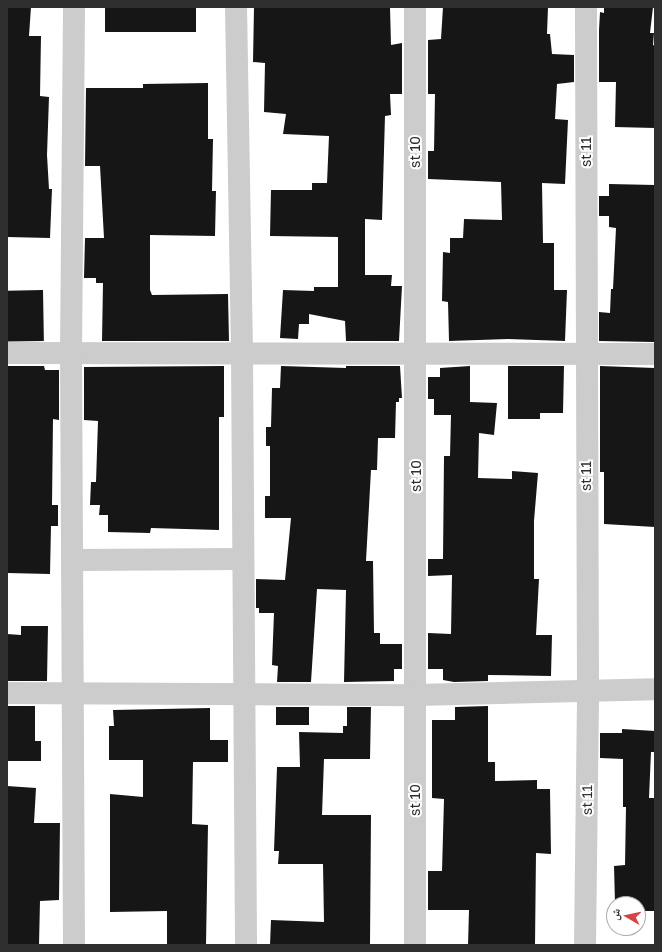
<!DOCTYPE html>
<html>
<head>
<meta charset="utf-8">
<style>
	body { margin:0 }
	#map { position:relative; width:662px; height:952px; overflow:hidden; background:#fff; font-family:"Golos Text","Noto Naskh Arabic",sans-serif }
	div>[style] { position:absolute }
	.building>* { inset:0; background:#161616; transform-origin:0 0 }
	.minor>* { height:22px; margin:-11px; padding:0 11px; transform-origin:11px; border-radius:11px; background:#ccc }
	span { translate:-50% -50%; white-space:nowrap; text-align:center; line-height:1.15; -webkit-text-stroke:4px #fff; paint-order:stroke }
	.street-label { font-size:14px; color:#2f2f2f }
	.frame { position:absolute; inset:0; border:8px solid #2f2f2f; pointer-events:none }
	.north { position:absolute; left:606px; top:896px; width:40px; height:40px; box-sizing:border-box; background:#fff; border:1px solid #acacac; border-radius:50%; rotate:279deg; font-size:11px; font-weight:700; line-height:16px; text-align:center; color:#2f2f2f }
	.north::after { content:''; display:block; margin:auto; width:14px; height:18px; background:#d34445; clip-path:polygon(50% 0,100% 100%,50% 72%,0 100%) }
</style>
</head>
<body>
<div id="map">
	<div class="building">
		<div style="clip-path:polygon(7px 7px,31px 7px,29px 36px,41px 36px,40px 96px,49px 97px,47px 155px,49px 189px,52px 189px,50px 238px,7px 237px)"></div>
		<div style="left:105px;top:7px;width:91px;height:25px"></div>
		<div style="clip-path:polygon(254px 7px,390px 7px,391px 45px,402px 43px,402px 94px,390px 94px,391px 115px,385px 116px,382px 220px,365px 219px,365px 275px,392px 275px,391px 286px,402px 286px,399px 341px,346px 341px,345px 321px,309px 314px,309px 324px,299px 324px,298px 339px,280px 338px,283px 290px,314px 291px,314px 287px,338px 287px,338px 237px,270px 236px,271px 190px,312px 190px,312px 183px,327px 183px,329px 136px,283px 134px,286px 114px,264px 112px,265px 63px,253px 62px)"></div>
		<div style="clip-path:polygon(443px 7px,548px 7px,547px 34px,550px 34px,552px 54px,574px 55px,574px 82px,557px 84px,555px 119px,568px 120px,565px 184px,542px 183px,543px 243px,554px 243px,554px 290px,567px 290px,565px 341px,508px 339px,449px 341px,448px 302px,442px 301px,443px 252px,450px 253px,450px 238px,463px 238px,464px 219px,502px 220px,501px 182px,428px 179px,428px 151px,434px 151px,435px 94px,428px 94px,428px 40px,441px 39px)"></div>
		<div style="clip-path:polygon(604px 7px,653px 7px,650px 33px,654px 33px,653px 45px,655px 46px,655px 128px,615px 127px,616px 82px,599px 82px,599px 30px,600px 12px,604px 13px)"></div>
		<div style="clip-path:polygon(208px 83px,208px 139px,213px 139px,212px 191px,216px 191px,215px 236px,150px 235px,150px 290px,152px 295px,228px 294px,229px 341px,102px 341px,103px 283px,96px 283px,96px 278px,84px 278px,85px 238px,104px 238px,100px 166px,85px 166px,86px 88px,143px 88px,143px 84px)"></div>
		<div style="clip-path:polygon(609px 184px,655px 185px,654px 342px,599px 341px,599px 312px,610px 313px,611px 289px,613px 289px,616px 228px,609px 227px,609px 216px,599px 216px,599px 196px,609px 196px)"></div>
		<div style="left:43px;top:290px;width:51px;height:36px;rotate:89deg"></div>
		<div style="clip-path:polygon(7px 366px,44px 366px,45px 370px,59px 370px,59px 420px,53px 419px,52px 505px,58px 505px,58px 526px,51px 526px,50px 574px,7px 573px)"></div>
		<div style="clip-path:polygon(224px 366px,224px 417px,219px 417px,219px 530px,151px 528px,150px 533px,108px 532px,108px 515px,99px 515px,100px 505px,90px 505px,91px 482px,96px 482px,98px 421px,84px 420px,84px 367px)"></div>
		<div style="clip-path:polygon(281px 366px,346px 368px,346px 366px,400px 366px,402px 398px,399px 398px,399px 402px,396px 402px,395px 438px,378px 438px,377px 470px,371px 470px,366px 561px,373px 561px,374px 633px,380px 633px,380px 644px,402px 644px,402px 669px,394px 669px,394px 681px,344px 682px,346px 590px,317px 589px,311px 682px,277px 682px,278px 666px,272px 665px,274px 613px,259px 613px,259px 608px,256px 608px,256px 579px,285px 580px,291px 518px,265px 518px,265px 496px,270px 496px,270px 446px,266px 446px,266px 427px,271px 427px,272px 388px,280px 388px)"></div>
		<div style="clip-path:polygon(470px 366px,470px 402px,497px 403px,494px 435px,479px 433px,478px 478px,512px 479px,512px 471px,538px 473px,534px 521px,534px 579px,539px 579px,536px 635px,552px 635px,551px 676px,488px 675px,488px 681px,454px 682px,443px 680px,443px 669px,428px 669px,428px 633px,451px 634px,452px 575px,428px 576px,428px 559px,443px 559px,444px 456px,450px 456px,451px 415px,434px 415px,434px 399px,428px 399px,428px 377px,440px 377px,440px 368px)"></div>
		<div style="clip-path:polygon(508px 366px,564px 366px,563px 413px,540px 413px,540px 419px,508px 419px)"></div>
		<div style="clip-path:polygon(600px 366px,655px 368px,655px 527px,604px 524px,604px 472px,600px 472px)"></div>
		<div style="clip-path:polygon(21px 626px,48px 626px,47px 681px,7px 681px,7px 634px,21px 635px)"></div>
		<div style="clip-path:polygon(7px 706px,35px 706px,35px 741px,41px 741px,41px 761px,7px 761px)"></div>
		<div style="clip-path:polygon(488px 706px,488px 762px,495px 762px,495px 781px,537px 780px,537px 789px,550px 789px,551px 854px,536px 853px,535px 945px,468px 945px,469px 910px,428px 910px,428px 871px,442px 871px,444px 799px,432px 798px,432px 720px,455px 720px,455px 707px)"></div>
		<div style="left:276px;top:707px;width:33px;height:18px"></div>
		<div style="clip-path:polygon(347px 707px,371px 707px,370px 759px,324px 759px,322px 815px,371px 815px,370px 945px,270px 945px,271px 920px,324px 922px,323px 864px,278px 864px,279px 851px,274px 851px,277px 767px,300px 767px,299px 732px,343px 733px,343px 726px,347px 726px)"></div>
		<div style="clip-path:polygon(210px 708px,210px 740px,228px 740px,228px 762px,193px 762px,192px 824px,208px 825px,206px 945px,167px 945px,167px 911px,110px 912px,110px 794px,143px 797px,143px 760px,109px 760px,109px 726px,114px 726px,113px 710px)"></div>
		<div style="clip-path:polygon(622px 729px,655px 731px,655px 752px,651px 752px,649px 798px,655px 798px,655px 911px,638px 911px,638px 904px,615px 904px,614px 866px,625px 865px,626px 807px,623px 807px,623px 759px,600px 758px,600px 733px,622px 733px)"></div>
		<div style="clip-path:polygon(7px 786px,36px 788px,34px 823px,60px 823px,59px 900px,40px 901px,39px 945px,7px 945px)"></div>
	</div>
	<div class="minor">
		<div style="left:236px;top:7px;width:347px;rotate:89deg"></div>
		<div style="left:242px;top:354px;width:591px;rotate:89.61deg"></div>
		<div style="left:415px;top:7px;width:938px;rotate:90deg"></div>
		<div style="left:7px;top:353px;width:648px;rotate:0.09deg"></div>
		<div style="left:73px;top:560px;width:169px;rotate:-0.3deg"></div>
		<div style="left:7px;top:693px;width:408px;rotate:0.3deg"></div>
		<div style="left:415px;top:695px;width:240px;rotate:-1.4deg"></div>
		<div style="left:74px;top:945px;width:591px;rotate:-90.29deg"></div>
		<div style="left:71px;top:354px;width:347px;rotate:-89.5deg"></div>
		<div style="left:585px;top:945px;width:254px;rotate:-89.3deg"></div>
		<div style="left:588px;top:691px;width:684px;rotate:-90.17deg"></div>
	</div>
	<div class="street-label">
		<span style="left:415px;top:152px;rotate:-90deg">st 10</span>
		<span style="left:586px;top:152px;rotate:-90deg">st 11</span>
		<span style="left:416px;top:476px;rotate:-90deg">st 10</span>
		<span style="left:586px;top:476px;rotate:-90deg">st 11</span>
		<span style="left:415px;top:800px;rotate:-90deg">st 10</span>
		<span style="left:587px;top:800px;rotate:-89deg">st 11</span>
	</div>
	<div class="frame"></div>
	<div class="north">ش</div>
</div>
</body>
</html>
